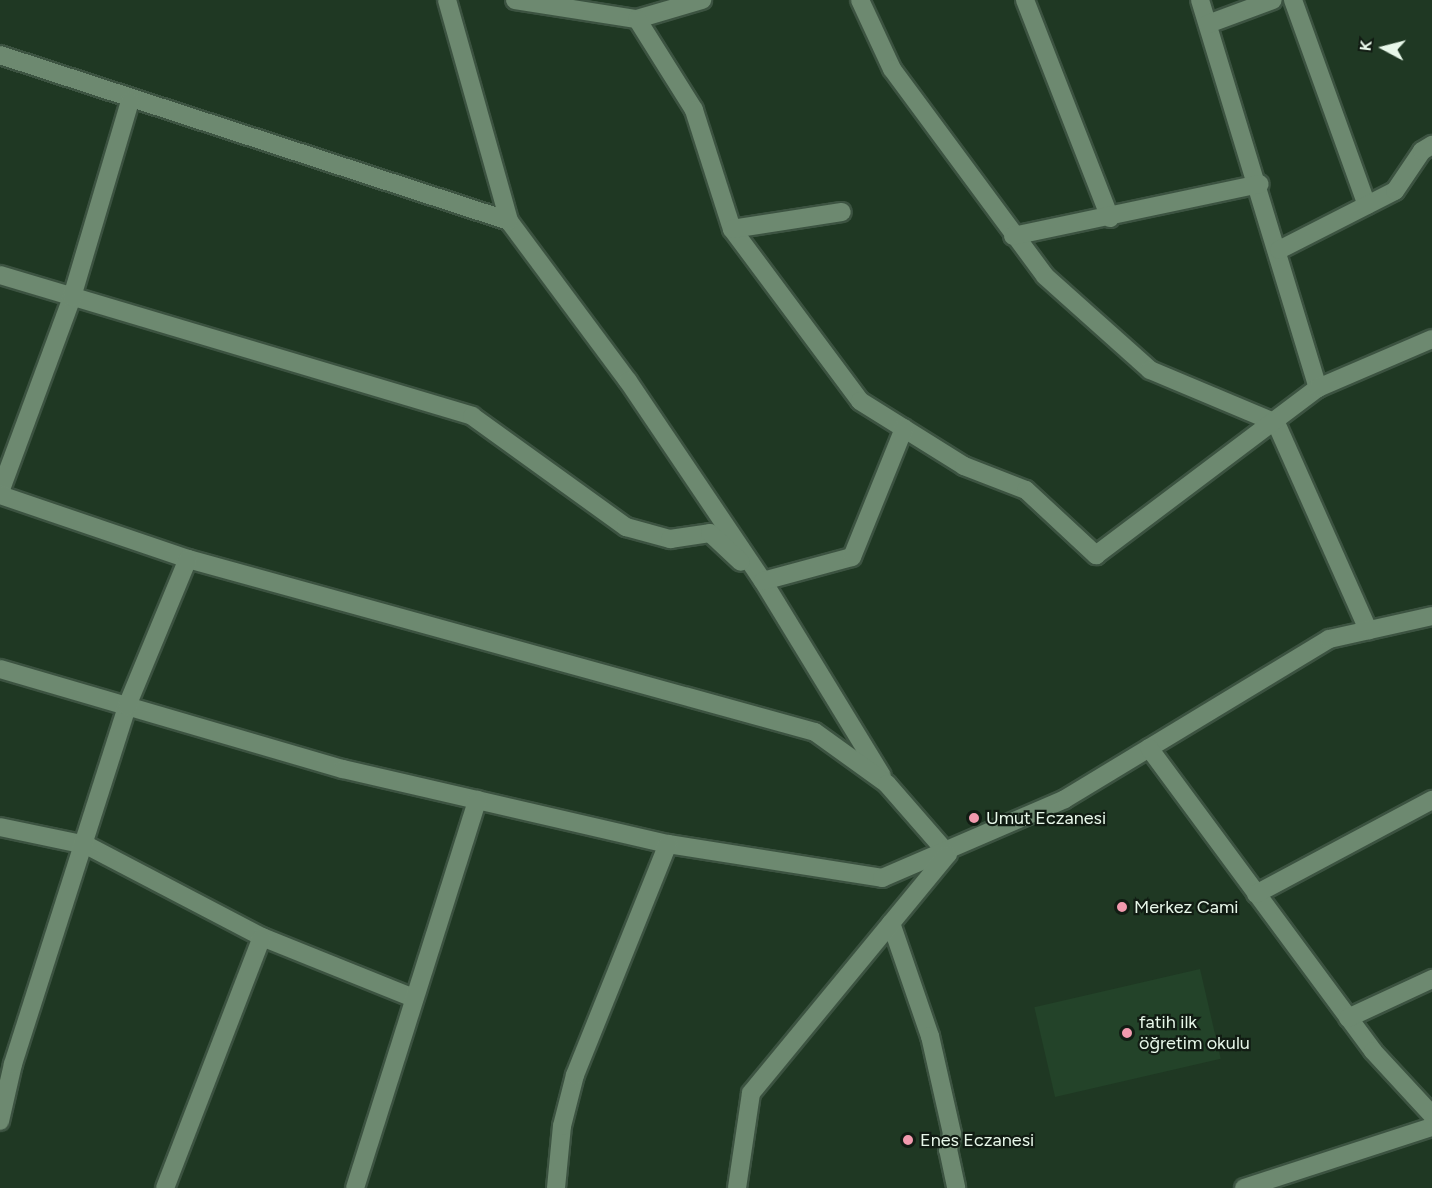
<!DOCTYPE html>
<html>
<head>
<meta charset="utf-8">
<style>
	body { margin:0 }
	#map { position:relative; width:1432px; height:1188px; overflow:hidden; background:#1f3823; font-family:Figtree,sans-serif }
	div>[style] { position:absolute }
	.built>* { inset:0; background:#234329; transform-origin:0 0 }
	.roads { filter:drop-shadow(2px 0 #3c5341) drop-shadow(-2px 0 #3c5341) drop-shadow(0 2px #3c5341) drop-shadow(0 -2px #3c5341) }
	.street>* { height:18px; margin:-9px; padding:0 9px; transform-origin:9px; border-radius:9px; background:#6d8970 }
	.dots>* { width:16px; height:16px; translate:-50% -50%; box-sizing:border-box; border:3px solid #111c13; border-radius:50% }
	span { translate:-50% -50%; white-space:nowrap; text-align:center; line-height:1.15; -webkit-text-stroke:4.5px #111c13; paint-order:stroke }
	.poi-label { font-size:18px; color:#e7f7e9 }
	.left { translate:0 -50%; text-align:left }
	.north { position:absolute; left:1354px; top:18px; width:60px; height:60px; -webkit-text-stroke:4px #111c13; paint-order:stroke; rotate:277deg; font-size:16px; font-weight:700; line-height:24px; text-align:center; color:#e7f7e9 }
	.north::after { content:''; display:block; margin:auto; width:21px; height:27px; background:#e7f7e9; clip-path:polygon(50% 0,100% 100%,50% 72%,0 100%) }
</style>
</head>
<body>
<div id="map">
	<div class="built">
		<div style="left:1200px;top:969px;width:92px;height:170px;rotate:77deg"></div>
	</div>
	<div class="roads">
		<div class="street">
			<div style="left:447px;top:0;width:230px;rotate:74.3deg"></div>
			<div style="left:509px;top:221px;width:199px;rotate:53.4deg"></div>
			<div style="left:628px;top:381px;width:241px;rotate:56deg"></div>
			<div style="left:763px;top:581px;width:228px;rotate:58.6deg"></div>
			<div style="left:515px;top:0;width:123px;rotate:8.9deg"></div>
			<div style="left:637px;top:19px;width:68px;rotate:-16.3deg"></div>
			<div style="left:860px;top:0;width:76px;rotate:65.1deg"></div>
			<div style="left:892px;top:69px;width:257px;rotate:53.5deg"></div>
			<div style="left:1045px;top:276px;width:141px;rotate:41.8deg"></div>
			<div style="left:1150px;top:370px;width:137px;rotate:22.8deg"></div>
			<div style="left:1276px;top:423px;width:227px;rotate:66deg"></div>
			<div style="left:1025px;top:0;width:234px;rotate:68.7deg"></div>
			<div style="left:1200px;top:0;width:406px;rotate:73.1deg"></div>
			<div style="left:1293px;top:0;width:218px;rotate:70.2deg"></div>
			<div style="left:637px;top:19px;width:107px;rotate:57.9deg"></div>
			<div style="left:694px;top:110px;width:125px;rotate:72.3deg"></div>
			<div style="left:732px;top:229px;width:214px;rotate:53.3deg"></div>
			<div style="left:860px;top:401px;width:123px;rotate:32deg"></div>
			<div style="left:964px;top:466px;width:66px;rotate:21.2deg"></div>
			<div style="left:1026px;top:490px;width:96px;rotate:42.9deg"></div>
			<div style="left:1096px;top:555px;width:278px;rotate:-37deg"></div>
			<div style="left:1318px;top:388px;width:124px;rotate:-23.3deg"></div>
			<div style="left:1208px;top:24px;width:69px;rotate:-20.3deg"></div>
			<div style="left:0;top:55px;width:535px;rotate:18.06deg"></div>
			<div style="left:732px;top:229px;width:111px;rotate:-8.8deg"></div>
			<div style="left:1013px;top:236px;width:252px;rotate:-11.9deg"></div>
			<div style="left:1279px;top:250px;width:130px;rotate:-27deg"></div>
			<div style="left:1395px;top:191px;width:48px;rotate:-56deg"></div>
			<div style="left:1422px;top:151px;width:12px;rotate:-31deg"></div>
			<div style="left:0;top:275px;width:493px;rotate:16.6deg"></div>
			<div style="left:472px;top:416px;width:190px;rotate:35.8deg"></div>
			<div style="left:626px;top:527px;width:46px;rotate:15.3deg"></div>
			<div style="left:670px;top:539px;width:40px;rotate:-8.5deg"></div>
			<div style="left:710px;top:533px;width:42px;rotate:43.1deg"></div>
			<div style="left:0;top:492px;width:208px;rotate:-69.7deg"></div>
			<div style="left:72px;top:297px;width:204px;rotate:-73.5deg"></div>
			<div style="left:0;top:495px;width:199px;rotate:18.8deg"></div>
			<div style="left:188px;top:559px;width:650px;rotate:15.43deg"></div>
			<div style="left:815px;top:732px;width:89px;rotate:35.8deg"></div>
			<div style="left:887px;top:784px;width:93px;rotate:48.9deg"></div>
			<div style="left:763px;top:581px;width:92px;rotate:-15.1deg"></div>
			<div style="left:852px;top:557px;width:139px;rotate:-68deg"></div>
			<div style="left:0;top:669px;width:357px;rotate:16.3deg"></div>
			<div style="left:343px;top:769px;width:334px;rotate:13deg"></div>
			<div style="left:668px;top:844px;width:217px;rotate:9deg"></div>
			<div style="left:882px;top:878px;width:199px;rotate:-23.3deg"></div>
			<div style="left:1065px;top:799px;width:309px;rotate:-31.2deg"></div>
			<div style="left:1329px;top:639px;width:106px;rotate:-12.6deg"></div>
			<div style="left:1149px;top:748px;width:377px;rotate:53.5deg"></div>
			<div style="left:1373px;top:1051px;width:87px;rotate:47.3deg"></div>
			<div style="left:0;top:827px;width:88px;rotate:11.8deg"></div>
			<div style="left:86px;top:845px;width:199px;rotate:27.6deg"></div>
			<div style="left:262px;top:937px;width:164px;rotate:21.9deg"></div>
			<div style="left:1256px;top:894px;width:200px;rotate:-28.1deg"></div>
			<div style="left:891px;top:923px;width:120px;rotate:71deg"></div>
			<div style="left:930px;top:1036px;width:100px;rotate:77.3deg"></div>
			<div style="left:952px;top:1134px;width:16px;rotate:105deg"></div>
			<div style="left:948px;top:1149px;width:40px;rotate:78deg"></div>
			<div style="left:1348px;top:1018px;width:93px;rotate:-24.9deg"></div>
			<div style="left:0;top:1121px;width:58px;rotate:-77.2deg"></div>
			<div style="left:13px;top:1064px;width:376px;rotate:-72.3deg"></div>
			<div style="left:127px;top:706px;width:159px;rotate:-67.5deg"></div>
			<div style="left:165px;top:1188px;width:269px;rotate:-68.9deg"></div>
			<div style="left:355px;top:1188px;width:407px;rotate:-72.5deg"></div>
			<div style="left:556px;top:1188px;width:62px;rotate:-84.5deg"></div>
			<div style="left:562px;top:1126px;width:53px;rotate:-75.7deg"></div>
			<div style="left:575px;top:1075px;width:249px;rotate:-68.1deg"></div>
			<div style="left:737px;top:1188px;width:96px;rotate:-81.6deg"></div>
			<div style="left:751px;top:1093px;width:308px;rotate:-50.5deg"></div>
			<div style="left:1244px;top:1188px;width:198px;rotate:-18deg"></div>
		</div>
	</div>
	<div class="dots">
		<div style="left:974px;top:818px;background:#f29aae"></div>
		<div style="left:1122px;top:907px;background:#f29aae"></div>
		<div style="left:1127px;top:1033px;background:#f29aae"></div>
		<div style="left:908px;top:1140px;background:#f29aae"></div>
	</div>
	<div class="poi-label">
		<span class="left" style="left:986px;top:818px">Umut Eczanesi</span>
		<span class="left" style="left:1134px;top:907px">Merkez Cami</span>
		<span class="left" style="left:1139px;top:1033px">fatih ilk<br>öğretim okulu</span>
		<span class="left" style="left:920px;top:1140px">Enes Eczanesi</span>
	</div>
	<div class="north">K</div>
</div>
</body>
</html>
